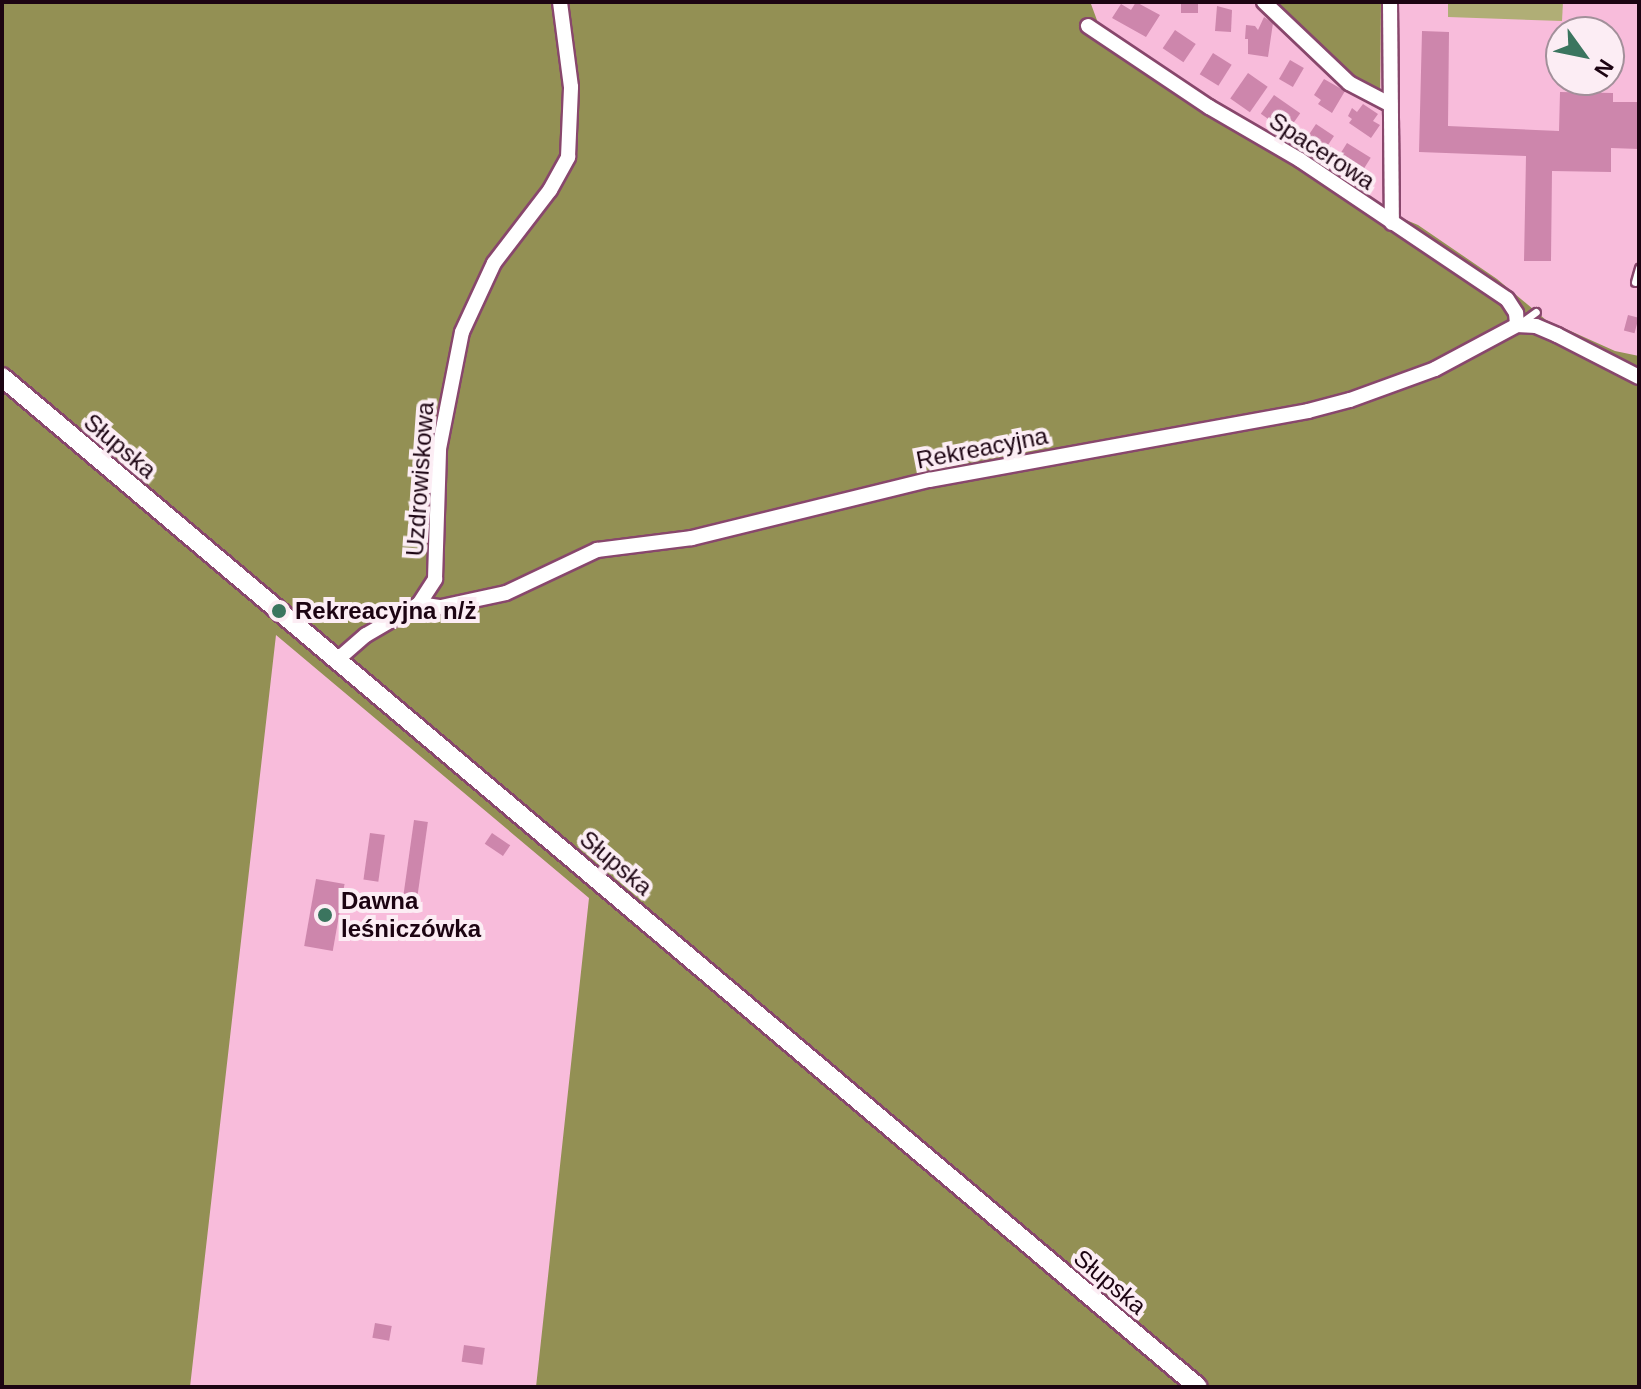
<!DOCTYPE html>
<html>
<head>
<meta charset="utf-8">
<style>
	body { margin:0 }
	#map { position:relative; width:1641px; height:1389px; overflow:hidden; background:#f8bcdb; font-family:Helvetica,sans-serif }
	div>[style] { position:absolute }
	.green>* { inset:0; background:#b0ae76 }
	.forest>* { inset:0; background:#939054 }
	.building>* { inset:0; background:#cd86ac; transform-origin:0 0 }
	.roads { filter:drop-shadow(2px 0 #88476c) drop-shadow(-2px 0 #88476c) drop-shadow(0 2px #88476c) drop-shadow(0 -2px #88476c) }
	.service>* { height:7px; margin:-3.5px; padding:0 3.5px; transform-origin:3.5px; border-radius:3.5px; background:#fff }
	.minor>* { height:14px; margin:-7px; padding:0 7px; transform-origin:7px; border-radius:7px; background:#fff }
	.tertiary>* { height:18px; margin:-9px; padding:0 9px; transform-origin:9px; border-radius:9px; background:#fff }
	.dots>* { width:22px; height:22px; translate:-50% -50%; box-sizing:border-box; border:4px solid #fcedf4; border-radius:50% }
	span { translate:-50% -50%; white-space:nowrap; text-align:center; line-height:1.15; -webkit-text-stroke:8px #fcedf4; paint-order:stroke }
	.street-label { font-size:24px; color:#1c0412 }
	.poi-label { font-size:24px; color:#1c0412; font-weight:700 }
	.left { translate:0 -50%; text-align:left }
	.frame { position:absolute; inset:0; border:4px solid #1c0412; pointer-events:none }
	.north { position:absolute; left:1545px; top:16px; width:80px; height:80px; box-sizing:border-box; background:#fcedf4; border:2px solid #a2909a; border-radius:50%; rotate:123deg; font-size:22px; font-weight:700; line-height:32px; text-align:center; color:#1c0412 }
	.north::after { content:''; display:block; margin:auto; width:28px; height:36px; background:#3b755f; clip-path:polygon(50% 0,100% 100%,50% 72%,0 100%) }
</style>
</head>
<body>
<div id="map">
	<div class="green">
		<div style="clip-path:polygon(1448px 2px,1563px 2px,1562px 21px,1448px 17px)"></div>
	</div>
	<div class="forest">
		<div style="clip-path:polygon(2px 2px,1084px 2px,1091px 4px,1098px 23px,1109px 31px,1247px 121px,1284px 141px,1385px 211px,1418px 225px,1497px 279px,1546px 320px,1615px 351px,1639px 356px,1639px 1387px,536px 1387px,589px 898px,276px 635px,190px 1387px,2px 1387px)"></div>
		<div style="clip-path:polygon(1254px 2px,1381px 2px,1380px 110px,1345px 87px)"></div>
	</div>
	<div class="building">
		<div style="clip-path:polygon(1136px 2px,1160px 15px,1146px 37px,1112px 18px,1121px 4px,1131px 10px)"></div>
		<div style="left:1181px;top:2px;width:17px;height:11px"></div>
		<div style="clip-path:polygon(1217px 6px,1232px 10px,1231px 32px,1215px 31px)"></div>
		<div style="clip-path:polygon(1264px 17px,1273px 23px,1268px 57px,1248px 54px,1248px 39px,1245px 39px,1246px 25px,1255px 26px,1258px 30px)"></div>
		<div style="left:1175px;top:30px;width:25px;height:22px;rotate:34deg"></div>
		<div style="clip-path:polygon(1422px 31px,1449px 32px,1448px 126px,1559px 131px,1560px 92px,1613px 93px,1613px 102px,1639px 102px,1639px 149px,1611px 148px,1611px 172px,1552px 171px,1551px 261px,1524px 261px,1526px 156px,1419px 152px)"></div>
		<div style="left:1213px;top:53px;width:22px;height:25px;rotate:32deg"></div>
		<div style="left:1290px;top:60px;width:16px;height:22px;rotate:30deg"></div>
		<div style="left:1248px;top:73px;width:24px;height:31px;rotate:35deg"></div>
		<div style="clip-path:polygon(1324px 79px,1345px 91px,1332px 113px,1318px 104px,1321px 100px,1314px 95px)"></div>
		<div style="left:1274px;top:95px;width:32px;height:23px;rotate:35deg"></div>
		<div style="clip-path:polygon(1363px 104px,1378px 114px,1373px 121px,1380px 125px,1371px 138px,1349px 123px,1352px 119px,1348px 116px,1352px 108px,1357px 112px)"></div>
		<div style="clip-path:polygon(1316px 124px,1334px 136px,1322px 154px,1308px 145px,1312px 139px,1308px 136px)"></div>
		<div style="left:1347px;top:143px;width:28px;height:23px;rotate:32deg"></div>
		<div style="left:1330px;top:146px;width:12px;height:17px;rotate:35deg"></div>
		<div style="left:1628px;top:315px;width:11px;height:16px;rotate:15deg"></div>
		<div style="left:414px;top:820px;width:14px;height:80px;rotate:8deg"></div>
		<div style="left:370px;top:833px;width:15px;height:47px;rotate:8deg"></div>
		<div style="left:492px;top:833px;width:22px;height:13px;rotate:34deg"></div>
		<div style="left:316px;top:879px;width:29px;height:68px;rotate:10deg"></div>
		<div style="left:375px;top:1323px;width:17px;height:15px;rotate:10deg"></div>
		<div style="left:464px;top:1345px;width:21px;height:17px;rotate:8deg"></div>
	</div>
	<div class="roads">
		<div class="service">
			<div style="left:1635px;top:282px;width:15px;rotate:-74deg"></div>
			<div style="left:1522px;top:322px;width:17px;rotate:-36deg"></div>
		</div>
		<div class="minor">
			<div style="left:1264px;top:2px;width:117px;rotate:43.6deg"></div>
			<div style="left:1349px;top:83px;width:47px;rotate:27.6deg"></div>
			<div style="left:1390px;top:2px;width:221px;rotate:89.5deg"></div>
			<div style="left:1088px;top:26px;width:146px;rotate:33.8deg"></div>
			<div style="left:1209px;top:107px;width:105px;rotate:30.2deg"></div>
			<div style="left:1300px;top:160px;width:249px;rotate:33.9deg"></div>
			<div style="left:1507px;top:299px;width:17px;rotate:57deg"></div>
			<div style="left:1516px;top:313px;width:12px;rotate:85deg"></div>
			<div style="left:419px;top:604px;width:30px;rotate:-57deg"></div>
			<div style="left:435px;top:579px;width:130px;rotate:-88.2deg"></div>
			<div style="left:439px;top:449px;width:119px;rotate:-78.9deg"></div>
			<div style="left:462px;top:332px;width:76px;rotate:-65.1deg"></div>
			<div style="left:494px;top:263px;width:92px;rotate:-52.5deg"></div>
			<div style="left:550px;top:190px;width:38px;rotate:-61deg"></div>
			<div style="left:568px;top:157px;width:70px;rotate:-87.5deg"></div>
			<div style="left:571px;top:87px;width:86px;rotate:-97.4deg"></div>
			<div style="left:337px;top:660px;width:38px;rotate:-41deg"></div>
			<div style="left:366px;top:635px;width:61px;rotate:-30.3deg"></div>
			<div style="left:419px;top:604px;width:22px;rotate:8deg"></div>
			<div style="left:441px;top:607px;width:66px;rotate:-12.2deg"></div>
			<div style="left:506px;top:593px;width:101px;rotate:-25.3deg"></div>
			<div style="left:597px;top:550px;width:96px;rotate:-7.2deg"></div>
			<div style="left:692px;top:538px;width:244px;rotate:-13.8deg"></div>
			<div style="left:929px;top:480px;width:385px;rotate:-10.3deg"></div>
			<div style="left:1308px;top:411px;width:43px;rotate:-14.7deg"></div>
			<div style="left:1350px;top:400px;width:90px;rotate:-20deg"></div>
			<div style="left:1435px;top:369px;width:93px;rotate:-28.2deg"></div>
			<div style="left:1517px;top:325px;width:19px;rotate:3deg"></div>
			<div style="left:1536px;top:326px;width:23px;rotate:23deg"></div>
			<div style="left:1557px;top:335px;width:92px;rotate:27.1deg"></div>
		</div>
		<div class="tertiary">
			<div style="left:2px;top:377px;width:1565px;rotate:40.18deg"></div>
		</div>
	</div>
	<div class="dots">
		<div style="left:279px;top:611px;background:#3b755f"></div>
		<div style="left:325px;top:915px;background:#3b755f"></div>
	</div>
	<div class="street-label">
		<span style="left:1322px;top:151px;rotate:33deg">Spacerowa</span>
		<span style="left:120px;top:446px;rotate:40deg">Słupska</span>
		<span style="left:982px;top:448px;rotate:-11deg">Rekreacyjna</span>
		<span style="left:420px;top:479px;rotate:-86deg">Uzdrowiskowa</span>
		<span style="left:616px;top:863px;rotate:40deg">Słupska</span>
		<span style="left:1110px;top:1282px;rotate:40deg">Słupska</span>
	</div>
	<div class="poi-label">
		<span class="left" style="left:295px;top:611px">Rekreacyjna n/ż</span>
		<span class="left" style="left:341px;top:915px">Dawna<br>leśniczówka</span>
	</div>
	<div class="frame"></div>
	<div class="north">N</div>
</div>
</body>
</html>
